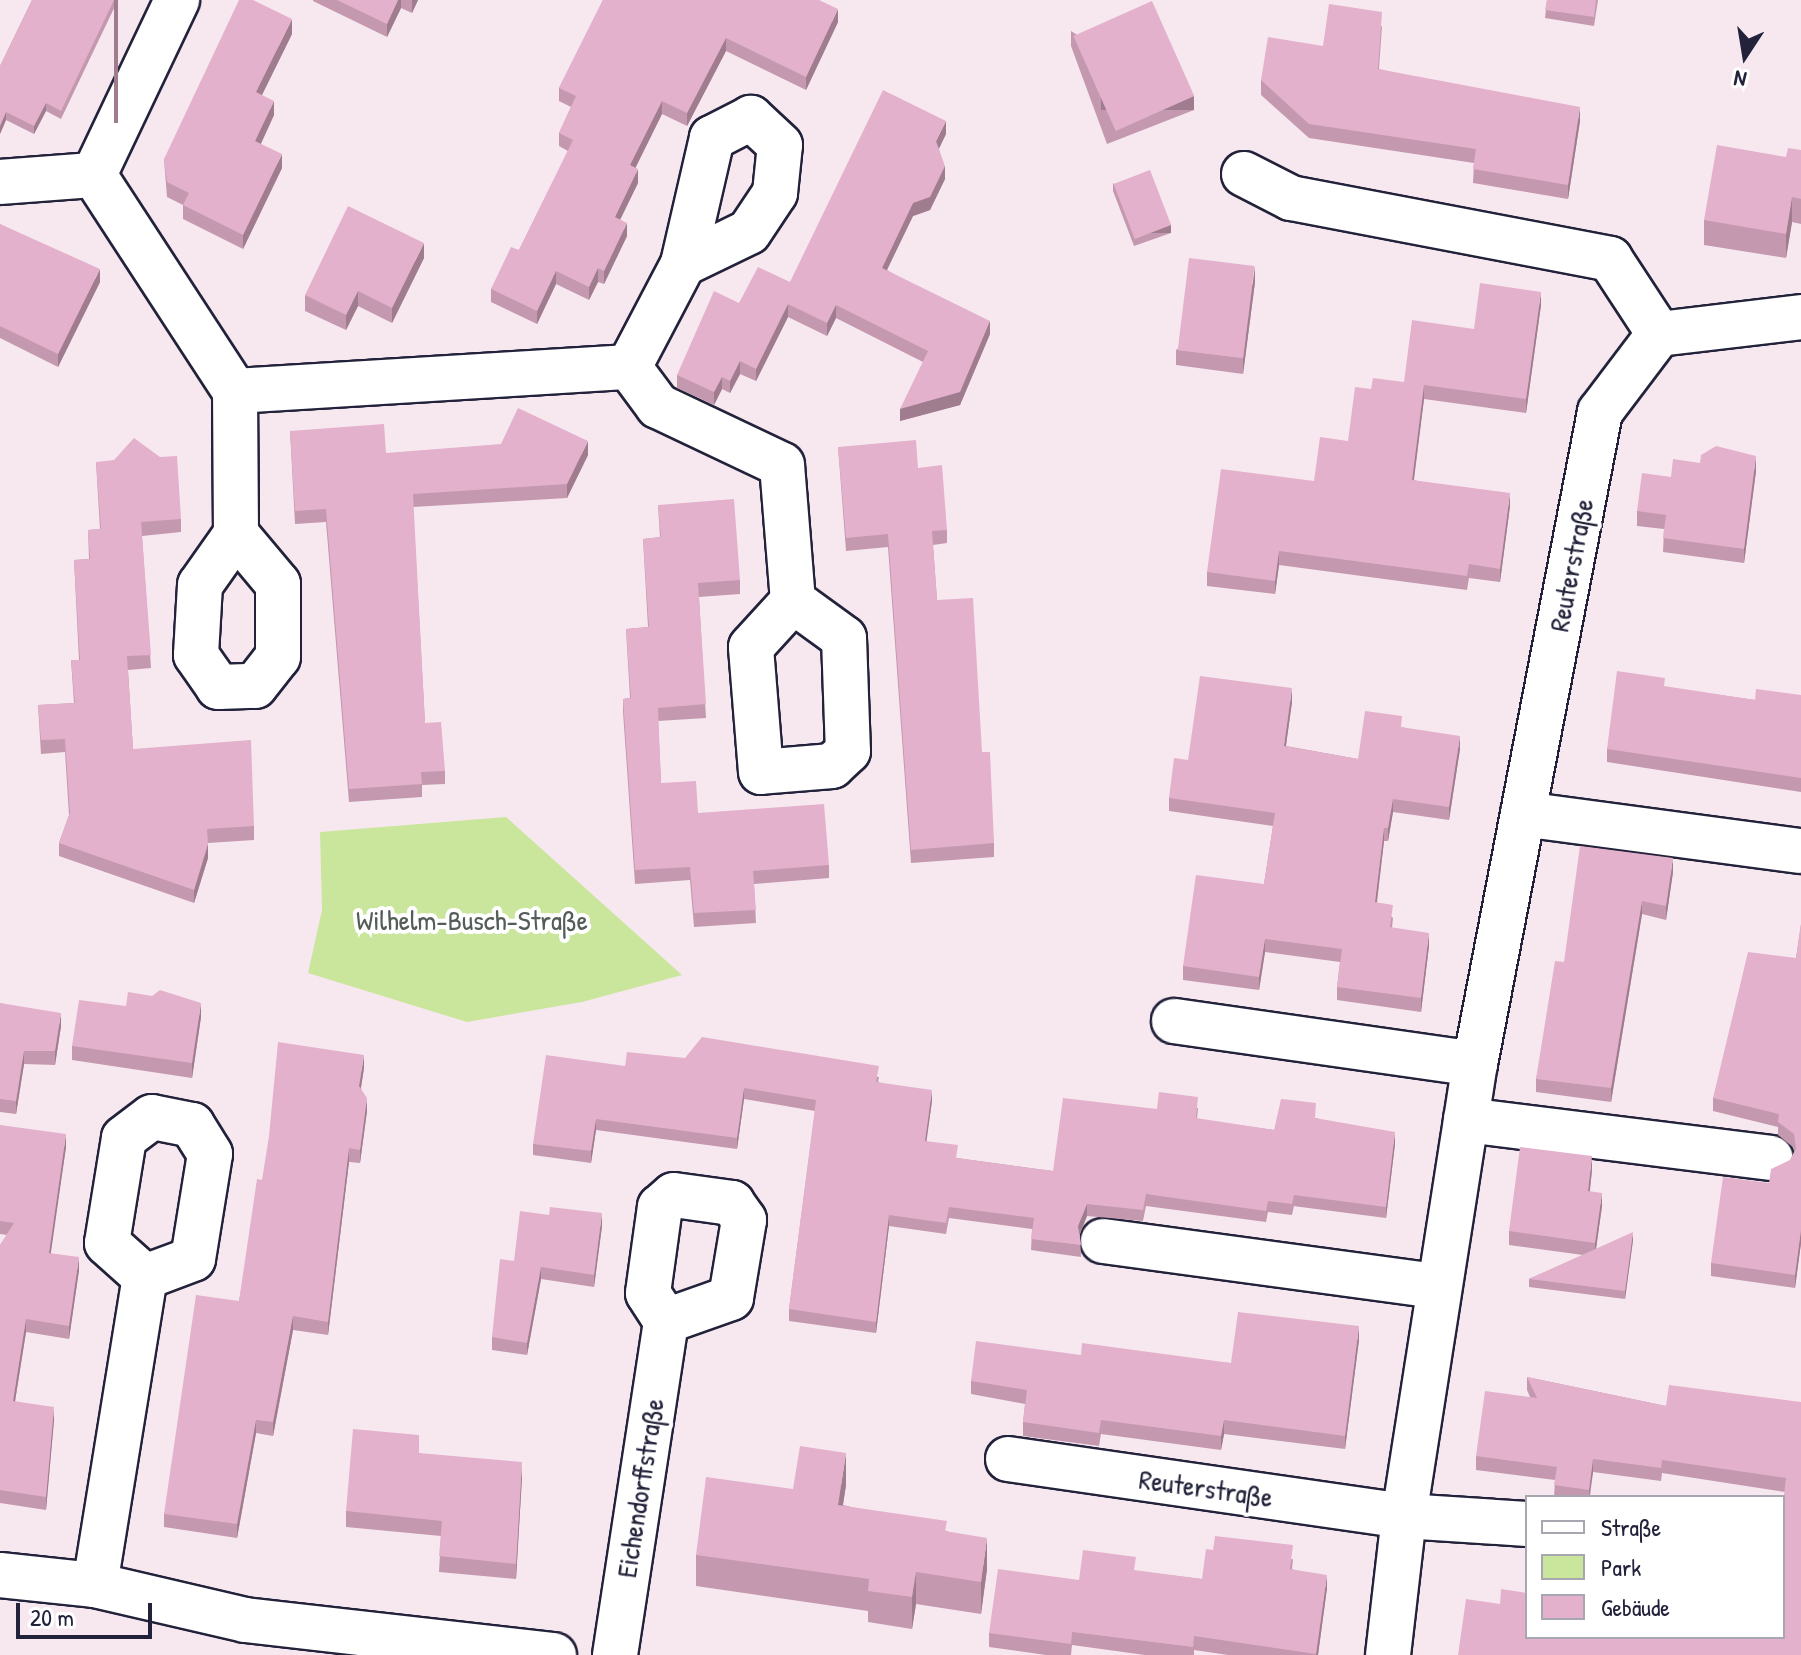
<!DOCTYPE html>
<html>
<head>
<meta charset="utf-8">
<style>
	body { margin:0 }
	#map { position:relative; width:1801px; height:1655px; overflow:hidden; background:#f7e8f0; font-family:"Patrick Hand",sans-serif }
	div>[style] { position:absolute }
	.green>* { inset:0; background:#cae69d }
	.roads { filter:drop-shadow(2px 0 #22223b) drop-shadow(-2px 0 #22223b) drop-shadow(0 2px #22223b) drop-shadow(0 -2px #22223b) }
	.minor>* { height:44px; margin:-22px; padding:0 22px; transform-origin:22px; border-radius:22px; background:#fff }
	.wall>* { inset:0; background:#c498af }
	.shaded-wall>* { inset:0; background:#a07c8f; transform-origin:0 0 }
	.building>* { inset:0; background:#e4b1cc; transform-origin:0 0 }
	span { translate:-50% -50%; white-space:nowrap; text-align:center; line-height:1.15; -webkit-text-stroke:8px #fff; paint-order:stroke }
	.street-label { font-size:28px; color:#22223b }
	.park-label { font-size:28px; color:#545d58 }
	.legend { position:absolute; left:1525px; top:1495px; width:260px; height:144px; box-sizing:border-box; background:#fff; border:2px solid #a7a7b1; margin:0; padding:10px 14px; list-style:none; font-size:24px; color:#22223b }
	.legend li { display:flex; align-items:center; gap:16px; height:40px }
	.legend b { width:40px; border:2px solid #a7a7b1 }
	.north { position:absolute; left:1705px; top:16px; width:80px; height:80px; -webkit-text-stroke:6px #fff; paint-order:stroke; rotate:192deg; font-size:22px; font-weight:700; line-height:32px; text-align:center; color:#22223b }
	.north::after { content:''; display:block; margin:auto; width:28px; height:36px; background:#22223b; clip-path:polygon(50% 0,100% 100%,50% 72%,0 100%) }
	.scale { position:absolute; left:16px; top:1603px; width:136px; height:36px; box-sizing:border-box; border:4px solid #22223b; border-top:0; padding-left:10px; font-size:24px; line-height:28px; white-space:nowrap; color:#22223b; -webkit-text-stroke:6px #fff; paint-order:stroke }
</style>
</head>
<body>
<div id="map">
	<div class="green">
		<div style="clip-path:polygon(506px 817px,682px 975px,582px 1002px,467px 1022px,308px 973px,322px 910px,320px 832px)"></div>
	</div>
	<div class="roads">
		<div class="minor">
			<div style="left:1244px;top:174px;width:53px;rotate:27.1deg"></div>
			<div style="left:1291px;top:198px;width:325px;rotate:10.8deg"></div>
			<div style="left:1610px;top:259px;width:90px;rotate:56.8deg"></div>
			<div style="left:1659px;top:334px;width:143px;rotate:-6.8deg"></div>
			<div style="left:94px;top:175px;width:194px;rotate:-64.6deg"></div>
			<div style="left:0;top:182px;width:94px;rotate:-4.3deg"></div>
			<div style="left:94px;top:175px;width:258px;rotate:56.9deg"></div>
			<div style="left:235px;top:391px;width:395px;rotate:-3.5deg"></div>
			<div style="left:629px;top:367px;width:49px;rotate:53.4deg"></div>
			<div style="left:658px;top:406px;width:137px;rotate:25.4deg"></div>
			<div style="left:782px;top:465px;width:136px;rotate:85.4deg"></div>
			<div style="left:793px;top:601px;width:63px;rotate:36deg"></div>
			<div style="left:844px;top:638px;width:113px;rotate:88deg"></div>
			<div style="left:848px;top:751px;width:22px;rotate:137deg"></div>
			<div style="left:832px;top:766px;width:71px;rotate:175.2deg"></div>
			<div style="left:761px;top:772px;width:125px;rotate:-94.6deg"></div>
			<div style="left:751px;top:647px;width:62px;rotate:-47.6deg"></div>
			<div style="left:629px;top:367px;width:116px;rotate:-62.3deg"></div>
			<div style="left:683px;top:264px;width:73px;rotate:-25.9deg"></div>
			<div style="left:749px;top:232px;width:47px;rotate:-56.3deg"></div>
			<div style="left:775px;top:193px;width:48px;rotate:-84.1deg"></div>
			<div style="left:780px;top:145px;width:40px;rotate:-137deg"></div>
			<div style="left:751px;top:118px;width:44px;rotate:152.9deg"></div>
			<div style="left:712px;top:138px;width:129px;rotate:103deg"></div>
			<div style="left:235px;top:391px;width:143px;rotate:89.6deg"></div>
			<div style="left:236px;top:534px;width:62px;rotate:125.2deg"></div>
			<div style="left:200px;top:585px;width:70px;rotate:93.3deg"></div>
			<div style="left:196px;top:655px;width:39px;rotate:55deg"></div>
			<div style="left:218px;top:687px;width:37px;rotate:-2deg"></div>
			<div style="left:255px;top:686px;width:37px;rotate:-52deg"></div>
			<div style="left:278px;top:657px;width:73px;rotate:-90deg"></div>
			<div style="left:278px;top:584px;width:65px;rotate:-130deg"></div>
			<div style="left:1523px;top:814px;width:280px;rotate:7.6deg"></div>
			<div style="left:1174px;top:1021px;width:304px;rotate:8.1deg"></div>
			<div style="left:152px;top:1117px;width:41px;rotate:11.3deg"></div>
			<div style="left:192px;top:1125px;width:34px;rotate:58deg"></div>
			<div style="left:210px;top:1154px;width:106px;rotate:99.2deg"></div>
			<div style="left:193px;top:1259px;width:51px;rotate:159.4deg"></div>
			<div style="left:145px;top:1277px;width:51px;rotate:-138.2deg"></div>
			<div style="left:107px;top:1243px;width:106px;rotate:-80.8deg"></div>
			<div style="left:124px;top:1138px;width:35px;rotate:-37deg"></div>
			<div style="left:1466px;top:1120px;width:307px;rotate:7.1deg"></div>
			<div style="left:1103px;top:1241px;width:338px;rotate:7.7deg"></div>
			<div style="left:1008px;top:1459px;width:400px;rotate:8.2deg"></div>
			<div style="left:1404px;top:1516px;width:123px;rotate:3.7deg"></div>
			<div style="left:0;top:1575px;width:96px;rotate:6deg"></div>
			<div style="left:95px;top:1585px;width:154px;rotate:13.1deg"></div>
			<div style="left:245px;top:1620px;width:311px;rotate:6.5deg"></div>
			<div style="left:95px;top:1585px;width:312px;rotate:-80.8deg"></div>
			<div style="left:615px;top:1655px;width:338px;rotate:-81.3deg"></div>
			<div style="left:666px;top:1321px;width:33px;rotate:-123deg"></div>
			<div style="left:648px;top:1293px;width:87px;rotate:-82.1deg"></div>
			<div style="left:660px;top:1207px;width:18px;rotate:-41deg"></div>
			<div style="left:674px;top:1195px;width:59px;rotate:7.9deg"></div>
			<div style="left:732px;top:1203px;width:21px;rotate:55deg"></div>
			<div style="left:744px;top:1220px;width:79px;rotate:99.5deg"></div>
			<div style="left:731px;top:1298px;width:69px;rotate:160.5deg"></div>
			<div style="left:1388px;top:1655px;width:140px;rotate:-83.4deg"></div>
			<div style="left:1404px;top:1516px;width:458px;rotate:-81.1deg"></div>
			<div style="left:1475px;top:1064px;width:664px;rotate:-79.15deg"></div>
			<div style="left:1600px;top:412px;width:98px;rotate:-52.9deg"></div>
		</div>
	</div>
	<div class="wall">
		<div style="clip-path:polygon(32px 0,118px 0,61px 119px,46px 111px,34px 134px,6px 120px,0 134px,0 66px)"></div>
		<div style="clip-path:polygon(313px 0,418px 0,412px 13px,401px 8px,387px 37px,313px 1px)"></div>
		<div style="clip-path:polygon(603px 0,838px 22px,806px 90px,726px 51px,687px 126px,662px 114px,635px 168px,638px 183px,620px 220px,627px 236px,604px 284px,598px 282px,589px 300px,556px 284px,537px 324px,491px 302px,491px 289px,519px 250px,568px 151px,559px 146px,559px 133px,571px 107px,559px 101px,559px 88px)"></div>
		<div style="clip-path:polygon(1547px 0,1598px 0,1594px 26px,1545px 18px)"></div>
		<div style="clip-path:polygon(1382px 26px,1379px 69px,1580px 121px,1568px 199px,1473px 183px,1474px 163px,1309px 138px,1261px 95px,1261px 80px,1323px 46px)"></div>
		<div style="clip-path:polygon(1071px 31px,1194px 110px,1107px 144px,1071px 46px)"></div>
		<div style="clip-path:polygon(292px 34px,262px 95px,274px 115px,261px 144px,282px 168px,243px 249px,183px 219px,183px 205px,167px 197px,164px 159px)"></div>
		<div style="clip-path:polygon(946px 134px,939px 149px,945px 179px,930px 210px,913px 216px,887px 270px,990px 334px,960px 405px,900px 421px,923px 362px,836px 318px,827px 336px,788px 317px,756px 381px,740px 374px,730px 393px,722px 389px,714px 405px,677px 388px,677px 375px,739px 303px,790px 282px)"></div>
		<div style="clip-path:polygon(1801px 150px,1801px 224px,1792px 222px,1786px 258px,1704px 245px,1704px 220px,1786px 157px)"></div>
		<div style="clip-path:polygon(1113px 183px,1171px 233px,1134px 246px,1113px 191px)"></div>
		<div style="clip-path:polygon(0 224px,100px 282px,58px 367px,0 338px)"></div>
		<div style="clip-path:polygon(424px 258px,392px 323px,358px 306px,346px 330px,305px 311px,305px 295px)"></div>
		<div style="clip-path:polygon(1255px 282px,1243px 374px,1176px 365px,1176px 350px)"></div>
		<div style="clip-path:polygon(1541px 305px,1526px 413px,1424px 399px,1414px 480px,1510px 506px,1500px 582px,1469px 578px,1467px 590px,1279px 565px,1275px 594px,1207px 586px,1207px 572px,1314px 481px,1348px 441px,1404px 382px,1474px 329px)"></div>
		<div style="clip-path:polygon(290px 431px,386px 453px,588px 455px,567px 498px,413px 507px,425px 723px,445px 771px,445px 784px,422px 785px,422px 797px,349px 802px,326px 522px,295px 524px)"></div>
		<div style="clip-path:polygon(838px 447px,918px 468px,947px 530px,947px 543px,933px 545px,937px 600px,982px 752px,994px 843px,994px 857px,911px 863px,888px 547px,846px 551px)"></div>
		<div style="clip-path:polygon(96px 462px,181px 519px,181px 532px,142px 536px,151px 668px,128px 670px,133px 749px,254px 826px,254px 840px,208px 843px,208px 858px,194px 903px,59px 856px,59px 843px,69px 815px,65px 752px,41px 754px,38px 705px,74px 703px,71px 660px,79px 660px,74px 560px,89px 559px,88px 530px,100px 529px)"></div>
		<div style="clip-path:polygon(1756px 471px,1744px 563px,1663px 552px,1664px 529px,1637px 526px,1637px 511px,1671px 477px)"></div>
		<div style="clip-path:polygon(658px 505px,740px 580px,740px 594px,699px 597px,706px 718px,658px 721px,661px 783px,698px 813px,829px 865px,829px 878px,754px 884px,756px 923px,694px 927px,690px 880px,635px 884px,623px 712px,623px 699px,630px 698px,626px 629px,648px 627px,643px 539px,660px 537px)"></div>
		<div style="clip-path:polygon(1665px 687px,1755px 700px,1801px 695px,1801px 792px,1607px 762px,1607px 749px)"></div>
		<div style="clip-path:polygon(1292px 702px,1286px 746px,1358px 759px,1402px 727px,1460px 749px,1449px 820px,1393px 812px,1388px 841px,1384px 841px,1377px 903px,1393px 918px,1392px 928px,1429px 946px,1421px 1012px,1337px 1000px,1337px 987px,1340px 962px,1265px 952px,1259px 990px,1183px 980px,1183px 966px,1264px 884px,1273px 826px,1169px 811px,1169px 798px,1188px 760px)"></div>
		<div style="clip-path:polygon(1673px 872px,1666px 920px,1642px 914px,1611px 1102px,1536px 1092px,1536px 1079px,1564px 962px)"></div>
		<div style="clip-path:polygon(1801px 924px,1801px 1243px,1795px 1288px,1711px 1276px,1711px 1263px,1769px 1183px,1790px 1160px,1794px 1152px,1794px 1148px,1778px 1135px,1778px 1127px,1713px 1111px,1713px 1098px,1796px 958px)"></div>
		<div style="clip-path:polygon(0 1003px,61px 1026px,55px 1065px,24px 1064px,16px 1114px,0 1112px)"></div>
		<div style="clip-path:polygon(201px 1017px,192px 1078px,72px 1060px,72px 1046px)"></div>
		<div style="clip-path:polygon(625px 1066px,879px 1077px,878px 1082px,932px 1101px,926px 1141px,957px 1158px,1053px 1171px,1157px 1109px,1198px 1108px,1197px 1119px,1274px 1130px,1316px 1118px,1395px 1144px,1386px 1218px,1294px 1206px,1292px 1215px,1268px 1212px,1266px 1222px,1146px 1206px,1143px 1221px,1087px 1216px,1080px 1234px,1081px 1257px,1031px 1250px,1032px 1229px,949px 1218px,946px 1234px,889px 1226px,876px 1333px,789px 1321px,789px 1309px,815px 1111px,744px 1099px,737px 1149px,596px 1130px,591px 1163px,533px 1155px,533px 1144px)"></div>
		<div style="clip-path:polygon(364px 1068px,361px 1088px,367px 1111px,360px 1163px,349px 1162px,328px 1335px,293px 1330px,273px 1436px,256px 1433px,237px 1538px,164px 1527px,164px 1514px,239px 1301px,262px 1180px)"></div>
		<div style="clip-path:polygon(0 1125px,66px 1147px,50px 1253px,79px 1270px,69px 1339px,26px 1332px,15px 1401px,54px 1420px,46px 1510px,0 1503px,0 1245px,7px 1235px,0 1234px)"></div>
		<div style="clip-path:polygon(1592px 1170px,1590px 1191px,1602px 1206px,1596px 1249px,1633px 1240px,1625px 1299px,1529px 1287px,1529px 1279px,1583px 1255px,1509px 1245px,1509px 1231px)"></div>
		<div style="clip-path:polygon(602px 1226px,594px 1287px,541px 1279px,527px 1355px,492px 1350px,492px 1337px,514px 1261px)"></div>
		<div style="clip-path:polygon(1359px 1340px,1345px 1449px,1224px 1434px,1221px 1450px,1101px 1434px,1099px 1446px,1023px 1436px,1023px 1422px,1025px 1404px,971px 1394px,971px 1381px,1081px 1355px,1231px 1363px)"></div>
		<div style="clip-path:polygon(1527px 1377px,1666px 1406px,1801px 1402px,1801px 1655px,1500px 1604px,1783px 1637px,1785px 1492px,1662px 1473px,1661px 1481px,1593px 1472px,1590px 1497px,1554px 1497px,1555px 1480px,1476px 1470px,1476px 1456px,1530px 1397px,1527px 1390px)"></div>
		<div style="clip-path:polygon(419px 1453px,522px 1477px,516px 1579px,439px 1572px,441px 1536px,346px 1527px,346px 1511px)"></div>
		<div style="clip-path:polygon(846px 1485px,843px 1505px,947px 1531px,987px 1569px,981px 1614px,916px 1604px,912px 1629px,868px 1622px,868px 1611px,696px 1586px,696px 1555px,793px 1489px)"></div>
		<div style="clip-path:polygon(1293px 1559px,1292px 1569px,1327px 1588px,1318px 1655px,1228px 1655px,1194px 1650px,1194px 1655px,1145px 1655px,1072px 1645px,1071px 1655px,1046px 1655px,989px 1647px,989px 1633px,1136px 1571px,1202px 1579px)"></div>
	</div>
	<div class="shaded-wall">
		<div style="left:114px;top:0;width:4px;height:123px"></div>
		<div style="clip-path:polygon(398px 0,401px 0,401px 8px,387px 37px,387px 24px)"></div>
		<div style="clip-path:polygon(412px 0,418px 0,412px 13px)"></div>
		<div style="clip-path:polygon(838px 9px,838px 22px,806px 90px,806px 77px)"></div>
		<div style="clip-path:polygon(292px 19px,292px 34px,256px 107px,256px 92px)"></div>
		<div style="clip-path:polygon(726px 38px,726px 51px,687px 126px,687px 113px)"></div>
		<div style="left:1194px;top:96px;width:14px;height:93px;rotate:90deg"></div>
		<div style="clip-path:polygon(274px 101px,274px 115px,255px 156px,255px 141px)"></div>
		<div style="clip-path:polygon(662px 101px,662px 114px,630px 179px,630px 165px)"></div>
		<div style="clip-path:polygon(46px 103px,46px 111px,34px 134px,34px 126px)"></div>
		<div style="clip-path:polygon(1580px 107px,1580px 121px,1568px 199px,1568px 185px)"></div>
		<div style="clip-path:polygon(6px 112px,6px 120px,0 134px,0 126px)"></div>
		<div style="clip-path:polygon(946px 121px,946px 134px,936px 154px,936px 141px)"></div>
		<div style="clip-path:polygon(282px 154px,282px 168px,243px 249px,243px 235px)"></div>
		<div style="clip-path:polygon(945px 166px,945px 179px,930px 210px,913px 216px,882px 280px,882px 268px,913px 203px)"></div>
		<div style="clip-path:polygon(638px 169px,638px 183px,615px 230px,615px 217px)"></div>
		<div style="clip-path:polygon(1792px 197px,1792px 222px,1786px 258px,1786px 234px)"></div>
		<div style="clip-path:polygon(627px 223px,627px 236px,604px 284px,604px 271px)"></div>
		<div style="left:1171px;top:225px;width:8px;height:39px;rotate:90deg"></div>
		<div style="clip-path:polygon(424px 243px,424px 258px,392px 323px,392px 308px)"></div>
		<div style="clip-path:polygon(1255px 266px,1255px 282px,1243px 374px,1243px 358px)"></div>
		<div style="clip-path:polygon(598px 268px,598px 282px,589px 300px,589px 287px)"></div>
		<div style="clip-path:polygon(100px 269px,100px 282px,58px 367px,58px 354px)"></div>
		<div style="clip-path:polygon(556px 271px,556px 284px,537px 324px,537px 311px)"></div>
		<div style="clip-path:polygon(358px 291px,358px 306px,346px 330px,346px 315px)"></div>
		<div style="clip-path:polygon(1541px 292px,1541px 305px,1526px 413px,1526px 399px)"></div>
		<div style="clip-path:polygon(788px 304px,788px 317px,756px 381px,756px 369px)"></div>
		<div style="clip-path:polygon(836px 305px,836px 318px,827px 336px,827px 323px)"></div>
		<div style="clip-path:polygon(990px 321px,990px 334px,960px 405px,900px 421px,900px 409px)"></div>
		<div style="clip-path:polygon(740px 361px,740px 374px,730px 393px,730px 381px)"></div>
		<div style="clip-path:polygon(722px 377px,722px 389px,714px 405px,714px 392px)"></div>
		<div style="clip-path:polygon(1424px 385px,1424px 399px,1412px 493px,1412px 480px)"></div>
		<div style="clip-path:polygon(588px 441px,588px 455px,567px 498px,567px 484px)"></div>
		<div style="clip-path:polygon(1756px 456px,1756px 471px,1744px 563px,1744px 549px)"></div>
		<div style="clip-path:polygon(1510px 493px,1510px 506px,1500px 582px,1500px 569px)"></div>
		<div style="clip-path:polygon(1279px 551px,1279px 565px,1275px 594px,1275px 581px)"></div>
		<div style="clip-path:polygon(1292px 688px,1292px 702px,1284px 759px,1284px 746px)"></div>
		<div style="clip-path:polygon(1460px 736px,1460px 749px,1449px 820px,1449px 807px)"></div>
		<div style="clip-path:polygon(1393px 799px,1393px 812px,1388px 841px,1388px 828px)"></div>
		<div style="clip-path:polygon(1384px 828px,1384px 841px,1375px 916px,1375px 902px)"></div>
		<div style="clip-path:polygon(208px 844px,208px 858px,194px 903px,194px 890px)"></div>
		<div style="clip-path:polygon(1673px 858px,1673px 872px,1666px 920px,1666px 906px)"></div>
		<div style="clip-path:polygon(1642px 901px,1642px 914px,1611px 1102px,1611px 1088px)"></div>
		<div style="clip-path:polygon(1429px 933px,1429px 946px,1421px 1012px,1421px 998px)"></div>
		<div style="clip-path:polygon(1265px 939px,1265px 952px,1259px 990px,1259px 977px)"></div>
		<div style="clip-path:polygon(201px 1003px,201px 1017px,192px 1078px,192px 1063px)"></div>
		<div style="clip-path:polygon(61px 1013px,61px 1026px,55px 1065px,55px 1051px)"></div>
		<div style="clip-path:polygon(24px 1051px,24px 1064px,16px 1114px,16px 1101px)"></div>
		<div style="clip-path:polygon(364px 1055px,364px 1068px,359px 1099px,359px 1086px)"></div>
		<div style="clip-path:polygon(744px 1088px,744px 1099px,737px 1149px,737px 1138px)"></div>
		<div style="clip-path:polygon(932px 1090px,932px 1101px,925px 1152px,925px 1141px)"></div>
		<div style="clip-path:polygon(367px 1098px,367px 1111px,360px 1163px,360px 1150px)"></div>
		<div style="clip-path:polygon(596px 1119px,596px 1130px,591px 1163px,591px 1151px)"></div>
		<div style="clip-path:polygon(1395px 1132px,1395px 1144px,1386px 1218px,1386px 1207px)"></div>
		<div style="clip-path:polygon(66px 1134px,66px 1147px,49px 1266px,49px 1253px)"></div>
		<div style="clip-path:polygon(349px 1148px,349px 1162px,328px 1335px,328px 1322px)"></div>
		<div style="clip-path:polygon(1592px 1156px,1592px 1170px,1588px 1204px,1588px 1191px)"></div>
		<div style="clip-path:polygon(1602px 1193px,1602px 1206px,1595px 1256px,1595px 1243px)"></div>
		<div style="clip-path:polygon(1087px 1204px,1087px 1216px,1078px 1237px,1078px 1226px)"></div>
		<div style="clip-path:polygon(602px 1213px,602px 1226px,594px 1287px,594px 1275px)"></div>
		<div style="clip-path:polygon(889px 1215px,889px 1226px,876px 1333px,876px 1322px)"></div>
		<div style="clip-path:polygon(1801px 1230px,1801px 1243px,1795px 1288px,1795px 1275px)"></div>
		<div style="clip-path:polygon(1633px 1232px,1633px 1240px,1625px 1299px,1625px 1291px)"></div>
		<div style="clip-path:polygon(79px 1257px,79px 1270px,69px 1339px,69px 1326px)"></div>
		<div style="clip-path:polygon(541px 1267px,541px 1279px,527px 1355px,527px 1343px)"></div>
		<div style="clip-path:polygon(293px 1316px,293px 1330px,273px 1436px,273px 1422px)"></div>
		<div style="clip-path:polygon(26px 1319px,26px 1332px,13px 1414px,13px 1401px)"></div>
		<div style="clip-path:polygon(1359px 1326px,1359px 1340px,1345px 1449px,1345px 1436px)"></div>
		<div style="clip-path:polygon(54px 1407px,54px 1420px,46px 1510px,46px 1497px)"></div>
		<div style="clip-path:polygon(256px 1420px,256px 1433px,237px 1538px,237px 1524px)"></div>
		<div style="clip-path:polygon(1224px 1420px,1224px 1434px,1221px 1450px,1221px 1436px)"></div>
		<div style="clip-path:polygon(846px 1453px,846px 1485px,838px 1536px,838px 1505px)"></div>
		<div style="clip-path:polygon(1593px 1459px,1593px 1472px,1589px 1497px,1589px 1490px)"></div>
		<div style="clip-path:polygon(522px 1462px,522px 1477px,516px 1579px,516px 1564px)"></div>
		<div style="clip-path:polygon(987px 1538px,987px 1569px,981px 1614px,981px 1582px)"></div>
		<div style="clip-path:polygon(916px 1572px,916px 1604px,912px 1629px,912px 1597px)"></div>
		<div style="clip-path:polygon(1327px 1575px,1327px 1588px,1318px 1655px,1316px 1655px)"></div>
	</div>
	<div class="building">
		<div style="clip-path:polygon(32px 0,114px 0,61px 111px,46px 103px,34px 126px,6px 112px,0 126px,0 66px)"></div>
		<div style="clip-path:polygon(239px 0,253px 0,292px 19px,256px 92px,274px 101px,255px 141px,282px 154px,243px 235px,183px 205px,189px 193px,167px 182px,164px 159px)"></div>
		<div style="clip-path:polygon(337px 0,398px 0,387px 24px)"></div>
		<div style="clip-path:polygon(603px 0,819px 0,838px 9px,806px 77px,726px 38px,687px 113px,662px 101px,630px 165px,638px 169px,615px 217px,627px 223px,604px 271px,598px 268px,589px 287px,556px 271px,537px 311px,491px 289px,511px 247px,519px 250px,573px 140px,559px 133px,576px 96px,559px 88px)"></div>
		<div style="clip-path:polygon(1547px 0,1596px 0,1594px 17px,1545px 10px)"></div>
		<div style="left:1152px;top:1px;width:104px;height:86px;rotate:66deg"></div>
		<div style="clip-path:polygon(1329px 4px,1382px 12px,1378px 69px,1580px 107px,1568px 185px,1473px 169px,1476px 149px,1309px 124px,1261px 80px,1268px 37px,1323px 46px)"></div>
		<div style="clip-path:polygon(883px 90px,946px 121px,936px 141px,945px 166px,930px 197px,913px 203px,882px 268px,990px 321px,960px 392px,900px 409px,928px 351px,836px 305px,827px 323px,788px 304px,756px 369px,740px 361px,730px 381px,722px 377px,714px 392px,677px 375px,714px 291px,739px 303px,758px 267px,790px 282px)"></div>
		<div style="clip-path:polygon(1717px 145px,1786px 157px,1788px 148px,1801px 150px,1801px 199px,1792px 197px,1786px 234px,1704px 220px)"></div>
		<div style="left:1150px;top:170px;width:59px;height:39px;rotate:69deg"></div>
		<div style="clip-path:polygon(348px 206px,424px 243px,392px 308px,358px 291px,346px 315px,305px 295px)"></div>
		<div style="clip-path:polygon(0 224px,100px 269px,58px 354px,0 326px)"></div>
		<div style="left:1189px;top:258px;width:66px;height:93px;rotate:7deg"></div>
		<div style="clip-path:polygon(1480px 283px,1541px 292px,1526px 399px,1424px 385px,1412px 480px,1510px 493px,1500px 569px,1469px 564px,1467px 576px,1279px 551px,1275px 581px,1207px 572px,1221px 469px,1314px 481px,1320px 437px,1348px 441px,1355px 387px,1371px 389px,1373px 378px,1404px 382px,1412px 320px,1474px 329px)"></div>
		<div style="clip-path:polygon(518px 408px,588px 441px,567px 484px,413px 494px,425px 723px,441px 722px,445px 771px,421px 772px,422px 784px,349px 789px,326px 509px,295px 511px,290px 431px,384px 424px,386px 453px,501px 444px)"></div>
		<div style="clip-path:polygon(134px 438px,160px 457px,177px 456px,181px 519px,141px 522px,151px 655px,127px 656px,133px 749px,251px 740px,254px 826px,207px 829px,208px 844px,194px 890px,59px 843px,70px 813px,65px 739px,41px 740px,38px 705px,75px 703px,71px 660px,80px 660px,74px 560px,90px 559px,88px 530px,101px 529px,96px 462px,114px 460px)"></div>
		<div style="clip-path:polygon(916px 440px,918px 468px,942px 465px,947px 530px,932px 531px,937px 600px,973px 598px,982px 752px,990px 752px,994px 843px,911px 850px,888px 534px,846px 538px,838px 447px)"></div>
		<div style="clip-path:polygon(1716px 446px,1756px 456px,1744px 549px,1663px 538px,1666px 515px,1637px 511px,1642px 473px,1671px 477px,1673px 459px,1700px 463px,1701px 455px)"></div>
		<div style="clip-path:polygon(734px 499px,740px 580px,698px 583px,706px 704px,658px 708px,661px 783px,696px 781px,698px 813px,824px 804px,829px 865px,753px 871px,756px 910px,694px 913px,690px 867px,635px 870px,623px 699px,631px 698px,626px 629px,649px 627px,643px 539px,661px 537px,658px 505px)"></div>
		<div style="clip-path:polygon(1617px 671px,1665px 678px,1664px 686px,1755px 700px,1756px 689px,1801px 695px,1801px 778px,1607px 749px)"></div>
		<div style="clip-path:polygon(1200px 676px,1292px 688px,1284px 746px,1358px 759px,1365px 711px,1402px 716px,1401px 727px,1460px 736px,1449px 807px,1393px 799px,1388px 828px,1384px 828px,1375px 902px,1393px 905px,1390px 927px,1429px 933px,1421px 998px,1337px 987px,1342px 949px,1265px 939px,1259px 977px,1183px 966px,1196px 875px,1264px 884px,1275px 813px,1169px 798px,1174px 758px,1188px 760px)"></div>
		<div style="clip-path:polygon(1580px 846px,1673px 858px,1666px 906px,1642px 901px,1611px 1088px,1536px 1079px,1555px 961px,1564px 962px)"></div>
		<div style="clip-path:polygon(1801px 924px,1801px 1230px,1795px 1275px,1711px 1263px,1723px 1177px,1769px 1183px,1771px 1169px,1790px 1160px,1796px 1149px,1794px 1134px,1778px 1122px,1779px 1114px,1713px 1098px,1748px 952px,1796px 958px)"></div>
		<div style="clip-path:polygon(160px 990px,201px 1003px,192px 1063px,72px 1046px,79px 1000px,126px 1006px,128px 992px,152px 996px)"></div>
		<div style="clip-path:polygon(0 1003px,61px 1013px,55px 1051px,24px 1051px,16px 1101px,0 1099px)"></div>
		<div style="clip-path:polygon(702px 1037px,879px 1066px,876px 1082px,932px 1090px,925px 1141px,958px 1145px,956px 1158px,1053px 1171px,1063px 1098px,1157px 1109px,1159px 1092px,1198px 1097px,1196px 1118px,1274px 1130px,1281px 1099px,1316px 1103px,1315px 1118px,1395px 1132px,1386px 1207px,1294px 1195px,1292px 1204px,1268px 1201px,1266px 1211px,1146px 1194px,1143px 1210px,1087px 1204px,1078px 1226px,1081px 1245px,1031px 1239px,1034px 1218px,949px 1207px,946px 1223px,889px 1215px,876px 1322px,789px 1309px,816px 1100px,744px 1088px,737px 1138px,596px 1119px,591px 1151px,533px 1144px,546px 1055px,625px 1066px,627px 1052px,685px 1058px)"></div>
		<div style="clip-path:polygon(278px 1042px,364px 1055px,359px 1086px,367px 1098px,360px 1150px,349px 1148px,328px 1322px,293px 1316px,273px 1422px,256px 1420px,237px 1524px,164px 1514px,196px 1295px,239px 1301px,257px 1179px,262px 1180px,269px 1136px)"></div>
		<div style="clip-path:polygon(0 1125px,66px 1134px,49px 1253px,79px 1257px,69px 1326px,26px 1319px,13px 1401px,54px 1407px,46px 1497px,0 1490px,0 1245px,14px 1223px,0 1221px)"></div>
		<div style="clip-path:polygon(1520px 1147px,1592px 1156px,1588px 1191px,1602px 1193px,1595px 1243px,1509px 1231px)"></div>
		<div style="clip-path:polygon(550px 1207px,602px 1213px,594px 1275px,541px 1267px,527px 1343px,492px 1337px,500px 1259px,514px 1261px,520px 1211px,549px 1215px)"></div>
		<div style="clip-path:polygon(1633px 1232px,1625px 1291px,1529px 1279px)"></div>
		<div style="clip-path:polygon(1238px 1312px,1359px 1326px,1345px 1436px,1224px 1420px,1221px 1436px,1101px 1420px,1099px 1433px,1023px 1422px,1027px 1390px,971px 1381px,976px 1341px,1081px 1355px,1082px 1343px,1231px 1363px)"></div>
		<div style="clip-path:polygon(1527px 1377px,1666px 1406px,1669px 1385px,1801px 1402px,1801px 1655px,1458px 1655px,1466px 1599px,1500px 1604px,1501px 1589px,1527px 1593px,1527px 1637px,1783px 1637px,1783px 1504px,1786px 1478px,1662px 1460px,1661px 1468px,1593px 1459px,1589px 1490px,1554px 1485px,1557px 1467px,1476px 1456px,1485px 1391px,1537px 1398px)"></div>
		<div style="clip-path:polygon(353px 1429px,419px 1435px,419px 1453px,522px 1462px,516px 1564px,439px 1556px,442px 1521px,346px 1511px)"></div>
		<div style="clip-path:polygon(800px 1446px,846px 1453px,838px 1505px,947px 1521px,945px 1531px,987px 1538px,981px 1582px,916px 1572px,912px 1597px,868px 1591px,869px 1579px,696px 1555px,706px 1477px,793px 1489px)"></div>
		<div style="clip-path:polygon(1215px 1536px,1293px 1545px,1290px 1569px,1327px 1575px,1316px 1654px,1194px 1636px,1193px 1647px,1072px 1632px,1071px 1644px,989px 1633px,998px 1569px,1079px 1580px,1083px 1550px,1136px 1557px,1134px 1570px,1202px 1579px,1206px 1549px,1213px 1550px)"></div>
	</div>
	<div class="street-label">
		<span style="left:1571px;top:565px;rotate:-79deg">Reuterstraße</span>
		<span style="left:640px;top:1488px;rotate:-81deg">Eichendorffstraße</span>
		<span style="left:1206px;top:1488px;rotate:8deg">Reuterstraße</span>
	</div>
	<div class="park-label">
		<span style="left:472px;top:920px">Wilhelm-Busch-Straße</span>
	</div>
	<ul class="legend">
	<li><b style="height:10px;background:#fff"></b>Straße</li>
	<li><b style="height:22px;background:#cae69d"></b>Park</li>
	<li><b style="height:22px;background:#e4b1cc"></b>Gebäude</li>
	</ul>
	<div class="north">N</div>
	<div class="scale">20 m</div>
</div>
</body>
</html>
